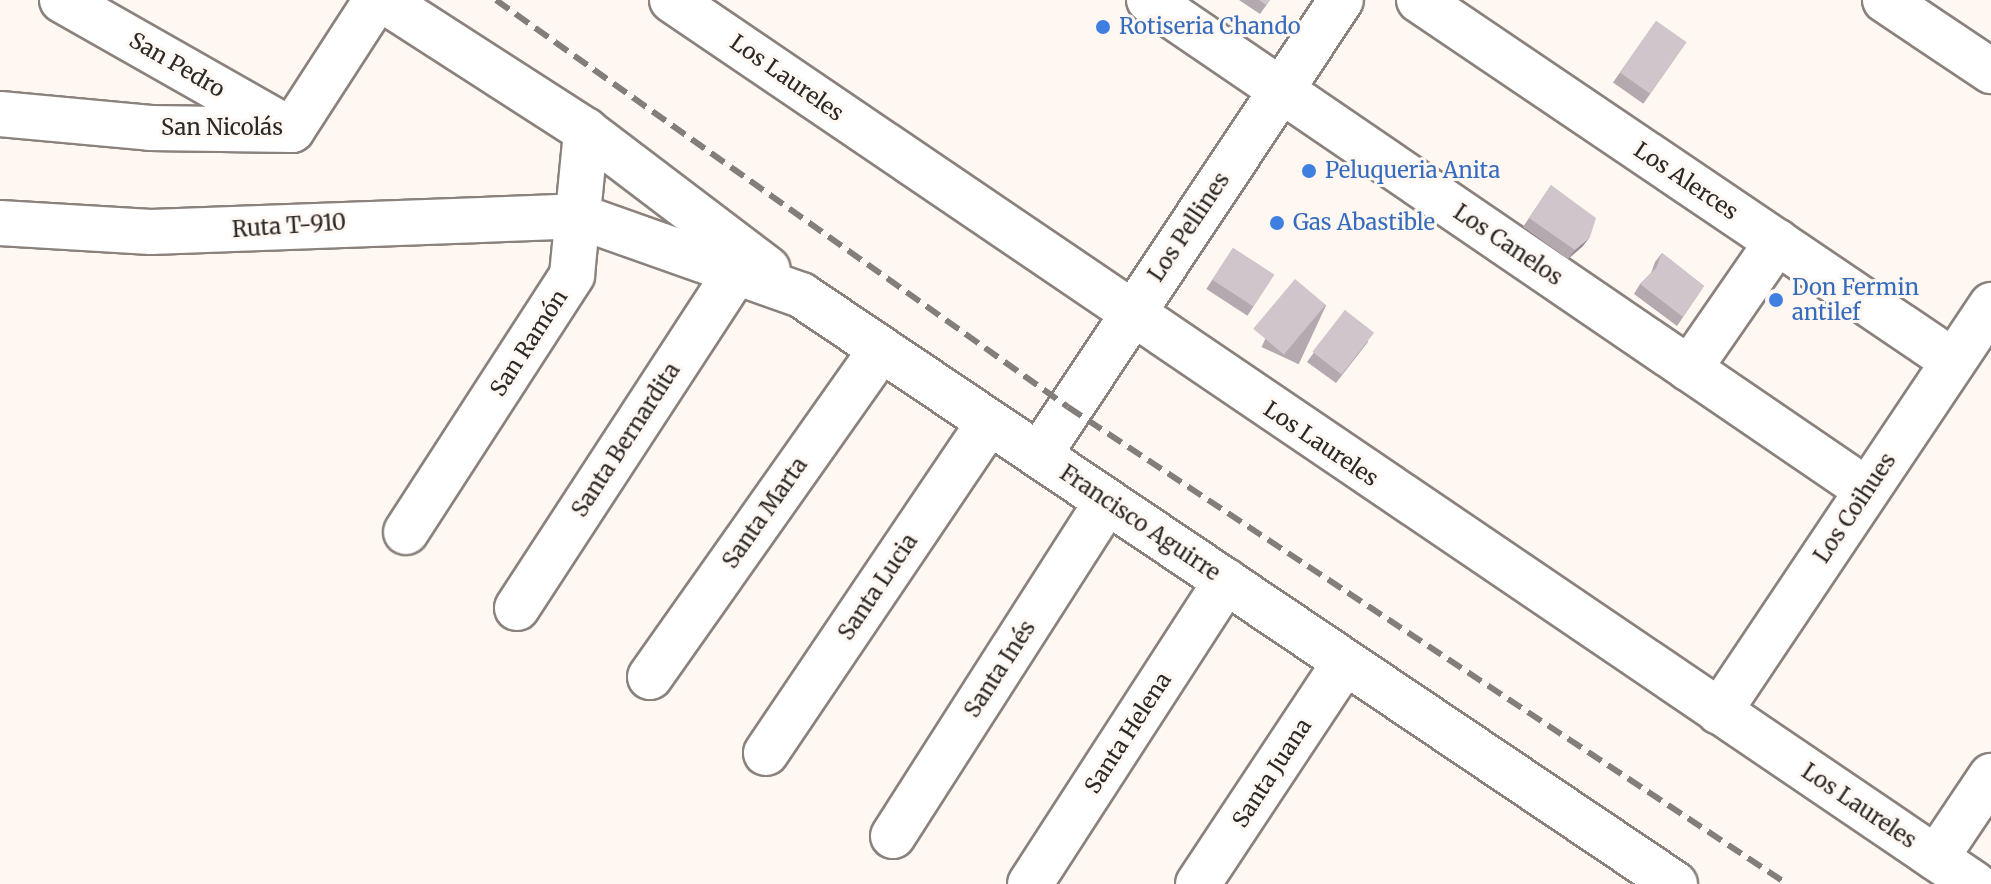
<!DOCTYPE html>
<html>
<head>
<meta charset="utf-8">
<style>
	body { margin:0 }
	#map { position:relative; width:1991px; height:884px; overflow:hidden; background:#fff7f2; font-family:Merriweather,serif }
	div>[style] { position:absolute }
	.roads { filter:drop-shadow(2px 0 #8b827d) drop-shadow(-2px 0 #8b827d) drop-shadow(0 2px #8b827d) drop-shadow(0 -2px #8b827d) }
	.minor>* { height:44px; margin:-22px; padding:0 22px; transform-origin:22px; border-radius:22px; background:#fff }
	.rail>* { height:6px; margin-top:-3px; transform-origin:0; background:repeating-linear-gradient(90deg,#847e7b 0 16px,transparent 0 24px) }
	.wall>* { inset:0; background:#b3a9af; transform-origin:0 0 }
	.shaded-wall>* { inset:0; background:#928a8e }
	.building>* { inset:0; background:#d0c5cb; transform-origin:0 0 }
	.dots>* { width:22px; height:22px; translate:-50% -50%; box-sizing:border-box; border:4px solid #fff7f2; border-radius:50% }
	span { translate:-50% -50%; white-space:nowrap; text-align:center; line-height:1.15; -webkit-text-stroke:6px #fff7f2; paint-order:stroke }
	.shop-label { font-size:22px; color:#366cbe }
	.left { translate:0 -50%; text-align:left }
	.street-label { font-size:22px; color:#2c2826 }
</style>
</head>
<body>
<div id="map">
	<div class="roads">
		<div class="minor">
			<div style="left:62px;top:0;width:257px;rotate:29.6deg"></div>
			<div style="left:383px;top:0;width:242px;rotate:32.8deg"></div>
			<div style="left:586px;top:131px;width:228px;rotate:37.2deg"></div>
			<div style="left:672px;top:0;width:1574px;rotate:34.17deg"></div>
			<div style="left:1149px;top:0;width:869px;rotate:34.31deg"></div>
			<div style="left:1419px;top:0;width:645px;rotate:34.06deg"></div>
			<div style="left:1885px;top:0;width:128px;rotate:33.8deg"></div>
			<div style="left:0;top:114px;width:151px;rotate:5.3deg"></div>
			<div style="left:150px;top:128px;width:142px;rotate:0.8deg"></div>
			<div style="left:292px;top:130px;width:155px;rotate:-57.1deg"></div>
			<div style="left:0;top:223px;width:151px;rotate:3.4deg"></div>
			<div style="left:151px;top:232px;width:427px;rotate:-2.1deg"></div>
			<div style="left:578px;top:216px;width:237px;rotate:19.5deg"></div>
			<div style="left:801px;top:295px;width:1054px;rotate:33.98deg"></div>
			<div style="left:1689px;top:369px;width:155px;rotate:-55.3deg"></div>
			<div style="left:1039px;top:455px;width:546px;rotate:-56.43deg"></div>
			<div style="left:406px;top:532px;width:306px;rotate:-57.1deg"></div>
			<div style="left:572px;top:275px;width:145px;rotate:-84.4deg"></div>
			<div style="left:517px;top:608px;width:401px;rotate:-56.9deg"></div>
			<div style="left:650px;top:677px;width:401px;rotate:-54.8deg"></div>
			<div style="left:1719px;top:712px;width:490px;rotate:-56.2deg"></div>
			<div style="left:766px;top:753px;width:399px;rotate:-56deg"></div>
			<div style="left:893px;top:836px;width:397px;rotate:-57.4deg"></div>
			<div style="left:1936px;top:858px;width:99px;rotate:-56.1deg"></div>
			<div style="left:1030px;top:884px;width:361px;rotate:-57.1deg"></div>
			<div style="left:1198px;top:884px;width:266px;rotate:-56.5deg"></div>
		</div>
	</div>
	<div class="rail">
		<div style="left:496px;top:0;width:702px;rotate:35.43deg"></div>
		<div style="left:1068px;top:407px;width:863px;rotate:33.56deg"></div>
	</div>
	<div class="wall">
		<div style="clip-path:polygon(1239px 0,1270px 0,1260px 14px)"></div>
		<div style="left:1656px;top:21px;width:37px;height:75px;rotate:35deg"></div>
		<div style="clip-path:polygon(1551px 185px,1583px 246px,1568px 259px,1523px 227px)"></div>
		<div style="left:1233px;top:248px;width:49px;height:49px;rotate:33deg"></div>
		<div style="clip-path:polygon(1662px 253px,1704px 286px,1677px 326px,1634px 294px,1640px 284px,1651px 273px,1655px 262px)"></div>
		<div style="left:1289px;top:288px;width:41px;height:65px;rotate:25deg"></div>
		<div style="clip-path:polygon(1345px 310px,1368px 342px,1336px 383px,1307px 362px)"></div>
	</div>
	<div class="shaded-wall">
		<div style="clip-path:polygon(1590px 237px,1583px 246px,1568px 259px,1575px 250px)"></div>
	</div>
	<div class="building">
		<div style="clip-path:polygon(1259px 0,1270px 0,1266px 5px)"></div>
		<div style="left:1656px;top:21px;width:37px;height:63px;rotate:35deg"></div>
		<div style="clip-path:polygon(1551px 185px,1596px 218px,1590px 237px,1575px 250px,1529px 218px)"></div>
		<div style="left:1233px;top:248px;width:49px;height:38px;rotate:33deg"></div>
		<div style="clip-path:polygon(1662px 253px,1704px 286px,1683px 317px,1640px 284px,1656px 268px)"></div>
		<div style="left:1295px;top:279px;width:40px;height:65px;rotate:40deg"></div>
		<div style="left:1345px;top:310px;width:37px;height:53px;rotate:38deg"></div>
	</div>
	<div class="dots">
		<div style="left:1103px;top:27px;background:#3f7fe0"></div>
		<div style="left:1309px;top:171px;background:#3f7fe0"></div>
		<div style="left:1277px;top:223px;background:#3f7fe0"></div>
		<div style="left:1776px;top:300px;background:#3f7fe0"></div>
	</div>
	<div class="shop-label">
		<span class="left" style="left:1119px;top:27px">Rotiseria Chando</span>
		<span class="left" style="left:1325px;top:171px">Peluqueria Anita</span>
		<span class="left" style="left:1293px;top:223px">Gas Abastible</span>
		<span class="left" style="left:1792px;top:300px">Don Fermin<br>antilef</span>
	</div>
	<div class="street-label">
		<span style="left:177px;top:65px;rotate:30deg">San Pedro</span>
		<span style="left:787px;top:78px;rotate:35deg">Los Laureles</span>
		<span style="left:222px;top:128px">San Nicolás</span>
		<span style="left:1686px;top:181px;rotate:34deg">Los Alerces</span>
		<span style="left:289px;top:226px;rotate:-4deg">Ruta T-910</span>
		<span style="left:1189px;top:227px;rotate:-56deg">Los Pellines</span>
		<span style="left:1508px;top:245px;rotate:34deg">Los Canelos</span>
		<span style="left:529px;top:343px;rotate:-57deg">San Ramón</span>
		<span style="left:626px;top:440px;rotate:-57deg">Santa Bernardita</span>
		<span style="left:1321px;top:444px;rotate:34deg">Los Laureles</span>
		<span style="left:1855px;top:508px;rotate:-56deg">Los Coihues</span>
		<span style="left:765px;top:513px;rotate:-55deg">Santa Marta</span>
		<span style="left:1140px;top:523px;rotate:34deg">Francisco Aguirre</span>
		<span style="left:878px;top:587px;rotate:-56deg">Santa Lucia</span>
		<span style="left:1000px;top:669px;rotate:-57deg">Santa Inés</span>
		<span style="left:1128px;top:733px;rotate:-57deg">Santa Helena</span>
		<span style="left:1272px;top:773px;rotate:-57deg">Santa Juana</span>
		<span style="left:1859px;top:806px;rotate:34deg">Los Laureles</span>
	</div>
</div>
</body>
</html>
